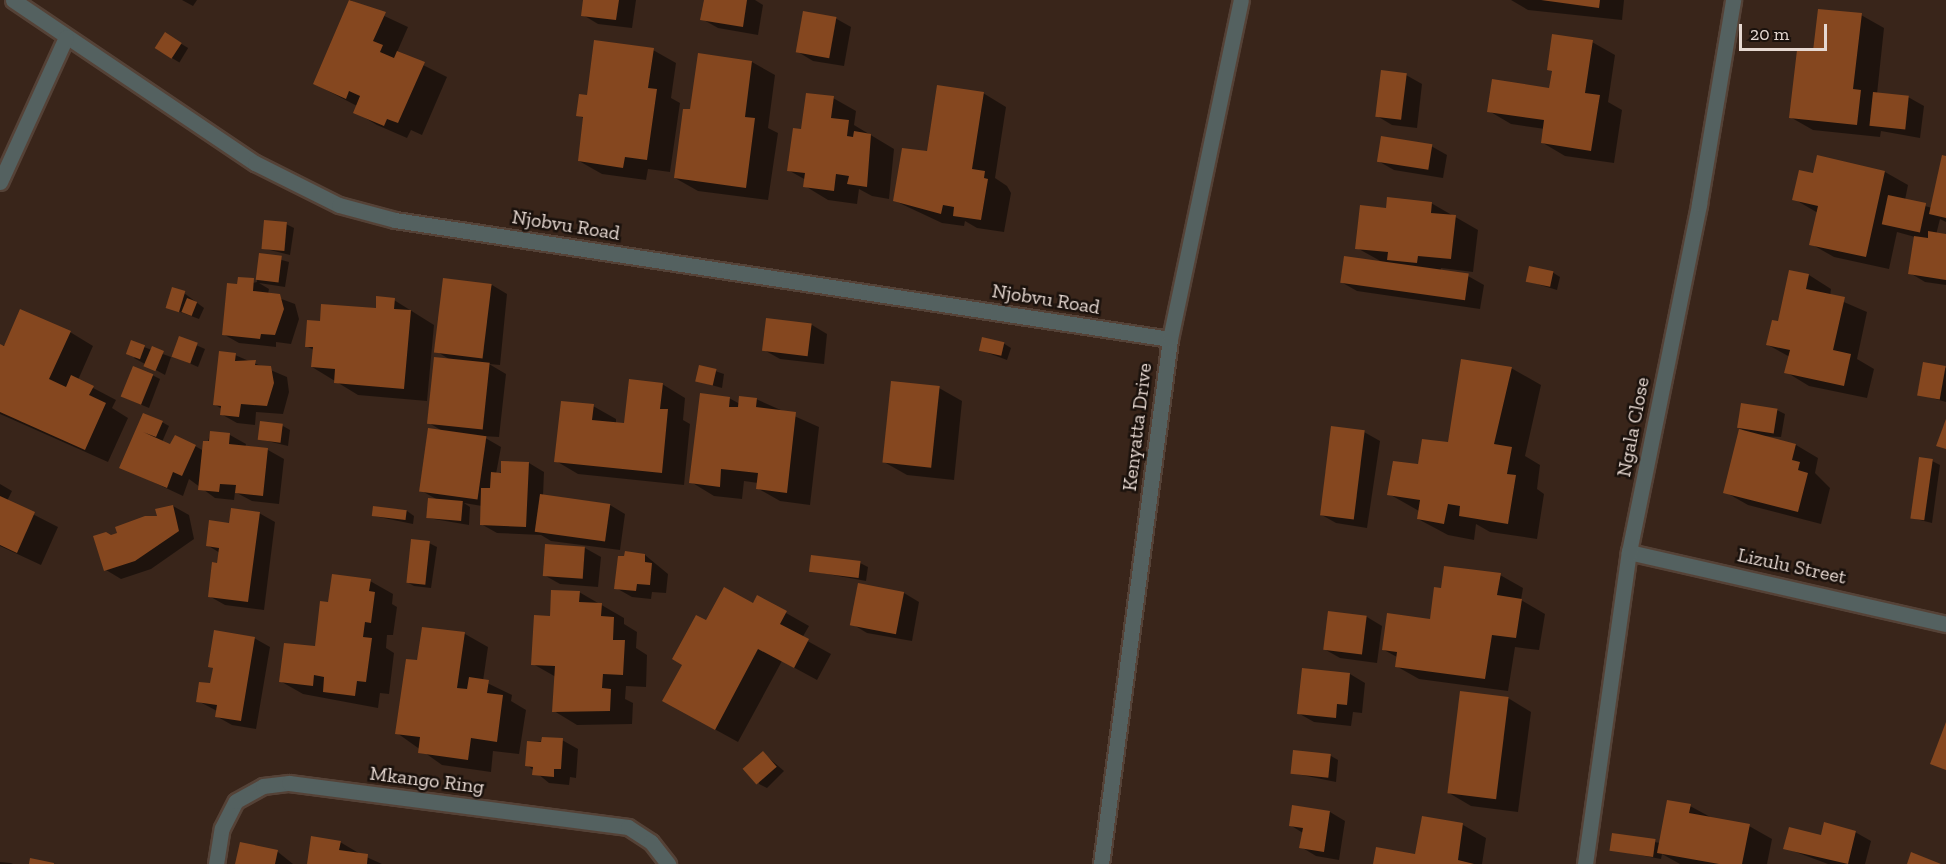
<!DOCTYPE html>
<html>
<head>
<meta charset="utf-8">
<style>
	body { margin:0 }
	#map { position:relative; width:1946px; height:864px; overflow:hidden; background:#39251a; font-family:"Zilla Slab",serif }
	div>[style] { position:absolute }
	.shadow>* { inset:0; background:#0007; transform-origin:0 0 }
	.building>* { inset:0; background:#85471f; transform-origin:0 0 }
	.roads { filter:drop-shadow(2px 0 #554237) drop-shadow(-2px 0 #554237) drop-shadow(0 2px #554237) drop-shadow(0 -2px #554237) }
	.street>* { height:15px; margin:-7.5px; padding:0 7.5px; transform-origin:7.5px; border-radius:7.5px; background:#546160 }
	span { translate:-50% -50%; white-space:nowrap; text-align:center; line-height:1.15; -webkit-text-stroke:5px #1a110c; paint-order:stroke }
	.street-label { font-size:20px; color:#e6d8d1 }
	.scale { position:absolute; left:1739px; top:24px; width:88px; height:27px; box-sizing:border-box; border:3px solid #e6d8d1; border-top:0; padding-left:8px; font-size:18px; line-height:21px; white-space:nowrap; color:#e6d8d1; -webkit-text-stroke:4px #1a110c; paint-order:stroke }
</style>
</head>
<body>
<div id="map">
	<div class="shadow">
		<div style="clip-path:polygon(182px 0,197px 0,193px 6px)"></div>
		<div style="clip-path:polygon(350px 0,408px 27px,397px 52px,447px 77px,422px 135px,411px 130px,407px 138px,377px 125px,355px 112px,357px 106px,315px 84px)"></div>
		<div style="clip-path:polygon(585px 0,636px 0,632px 28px,598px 24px,583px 15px)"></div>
		<div style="clip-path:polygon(705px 0,755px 0,763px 5px,758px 35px,718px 28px,702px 19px)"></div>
		<div style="clip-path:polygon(1511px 0,1624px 0,1622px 20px,1528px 10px)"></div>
		<div style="clip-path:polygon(1861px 15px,1884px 28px,1877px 94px,1908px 97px,1924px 106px,1920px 138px,1881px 131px,1880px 137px,1813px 130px,1790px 117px,1814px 53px)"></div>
		<div style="clip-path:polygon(835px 18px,851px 27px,844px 66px,813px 61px,798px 52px)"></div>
		<div style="left:165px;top:34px;width:27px;height:17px;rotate:31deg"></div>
		<div style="clip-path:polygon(1592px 42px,1615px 55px,1608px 102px,1622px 110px,1614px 163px,1565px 156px,1543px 143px,1545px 129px,1511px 124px,1489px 111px,1550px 90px,1553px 72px,1548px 69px)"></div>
		<div style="clip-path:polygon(653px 50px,676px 63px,671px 98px,680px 103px,670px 172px,648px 169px,646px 180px,602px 174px,579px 161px,585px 119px,578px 115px,588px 96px)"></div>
		<div style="clip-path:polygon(752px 62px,775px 75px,768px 128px,778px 133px,768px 200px,698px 191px,675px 178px,691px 111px)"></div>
		<div style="clip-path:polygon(1406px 75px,1422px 84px,1417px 128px,1392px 125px,1377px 116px)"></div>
		<div style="clip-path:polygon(983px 93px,1006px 107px,995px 178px,1007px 186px,1011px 193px,1004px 232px,977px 228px,965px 221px,964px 226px,942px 223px,895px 201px,928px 153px)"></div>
		<div style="clip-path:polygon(833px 98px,856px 111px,854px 125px,894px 149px,889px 199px,872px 196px,859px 189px,857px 204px,828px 200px,805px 186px,806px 180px,788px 170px,802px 131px)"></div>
		<div style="clip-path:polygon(1431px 146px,1447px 155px,1443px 178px,1394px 170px,1378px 161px)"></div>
		<div style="clip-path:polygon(1818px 157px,1885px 172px,1908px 185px,1905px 200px,1932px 208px,1946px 157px,1946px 222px,1940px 219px,1936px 235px,1946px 237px,1946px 285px,1925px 282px,1910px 273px,1915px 237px,1897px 232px,1889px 269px,1834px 257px,1811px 244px,1818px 213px,1794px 199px,1814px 174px)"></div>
		<div style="clip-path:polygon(1431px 203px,1478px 230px,1473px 272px,1441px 268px,1440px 272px,1468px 276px,1484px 285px,1480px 309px,1357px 291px,1341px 282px,1384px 263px,1357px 248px,1387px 209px)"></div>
		<div style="clip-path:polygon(286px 224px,294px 228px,290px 255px,262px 248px)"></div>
		<div style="clip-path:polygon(260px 254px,289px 262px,285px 287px,259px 283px,269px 289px,268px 294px,295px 304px,299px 319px,291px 344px,276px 342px,276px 347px,239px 343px,223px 334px,238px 286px,257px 282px)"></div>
		<div style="clip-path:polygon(1552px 272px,1560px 277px,1557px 290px,1527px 281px)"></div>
		<div style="clip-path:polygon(1809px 275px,1831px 289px,1830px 296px,1867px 312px,1857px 359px,1874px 369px,1867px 398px,1809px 386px,1786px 372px,1790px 357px,1768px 345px)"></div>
		<div style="clip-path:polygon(492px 285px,507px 294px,500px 365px,489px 364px,506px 374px,499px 437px,482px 436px,501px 447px,496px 474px,529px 463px,544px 472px,543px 496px,610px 505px,625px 514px,620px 550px,551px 541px,541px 535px,497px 533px,481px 524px,482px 506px,464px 503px,470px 507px,469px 525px,428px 518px,438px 500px,420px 490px,444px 432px,429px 423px,452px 361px,436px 351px)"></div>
		<div style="clip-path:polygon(184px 293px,204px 308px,199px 319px,167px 307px)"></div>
		<div style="clip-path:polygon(394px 300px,434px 325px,427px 401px,358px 395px,312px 367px,314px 350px,306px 346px,321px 322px,377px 310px)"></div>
		<div style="clip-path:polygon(812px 325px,827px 334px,824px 364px,780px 359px,764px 350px)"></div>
		<div style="clip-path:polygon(70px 332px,93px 346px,78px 380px,116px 400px,112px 408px,128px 418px,108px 462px,0 414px,0 346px)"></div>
		<div style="clip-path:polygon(180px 338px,205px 349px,198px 367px,180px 359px)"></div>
		<div style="clip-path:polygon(1003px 343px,1011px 348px,1007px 360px,980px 350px)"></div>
		<div style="clip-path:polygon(144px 347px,171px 357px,165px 375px,134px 358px)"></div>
		<div style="clip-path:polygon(235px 355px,287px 377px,289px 392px,283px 414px,256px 412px,255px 425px,237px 423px,221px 414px,222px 409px,214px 404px)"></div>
		<div style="clip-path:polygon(1924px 363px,1946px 368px,1946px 402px,1918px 394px)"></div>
		<div style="clip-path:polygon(700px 366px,724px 374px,722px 388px,697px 381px)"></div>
		<div style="clip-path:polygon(1511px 368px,1541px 385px,1525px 456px,1540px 465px,1537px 489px,1544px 494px,1537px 539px,1490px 532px,1476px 524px,1474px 540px,1448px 535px,1418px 519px,1419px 511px,1389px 494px,1449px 444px)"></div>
		<div style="clip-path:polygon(152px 375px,160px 379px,149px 408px,123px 397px)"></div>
		<div style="clip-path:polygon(662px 384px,685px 398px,683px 420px,690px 424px,684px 485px,578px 474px,556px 461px,593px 406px,616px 419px,616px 423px,625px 424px)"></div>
		<div style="clip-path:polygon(939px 388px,962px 401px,954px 480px,907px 475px,884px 462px)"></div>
		<div style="clip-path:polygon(729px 398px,740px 404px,756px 399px,819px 427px,810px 505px,780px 501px,757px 488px,758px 483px,744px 481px,742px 499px,714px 496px,691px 482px)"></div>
		<div style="clip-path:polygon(1777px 410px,1785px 414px,1781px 437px,1761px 436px,1796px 445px,1818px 458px,1815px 473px,1830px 488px,1821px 524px,1748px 505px,1725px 492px,1746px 432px,1739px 428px)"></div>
		<div style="clip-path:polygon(162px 422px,169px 426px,162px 442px,171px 446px,195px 446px,204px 451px,211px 433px,230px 435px,246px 444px,245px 448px,268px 450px,284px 459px,279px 504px,252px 501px,235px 492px,234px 500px,215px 498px,189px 479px,183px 496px,121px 467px,147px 433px)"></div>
		<div style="clip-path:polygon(283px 426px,290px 430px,288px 446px,259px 439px)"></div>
		<div style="clip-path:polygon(1364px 432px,1380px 441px,1367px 528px,1336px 523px,1320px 514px)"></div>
		<div style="clip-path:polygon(1932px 461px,1940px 465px,1932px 523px,1912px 518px)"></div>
		<div style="clip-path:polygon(0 484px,12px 491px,7px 501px,58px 527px,41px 565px,0 546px)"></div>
		<div style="clip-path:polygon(173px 506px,189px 515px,194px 539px,151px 569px,121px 579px,106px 570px,112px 537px,159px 518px)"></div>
		<div style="clip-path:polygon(407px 511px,414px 516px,413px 524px,374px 516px)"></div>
		<div style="clip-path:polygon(259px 513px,275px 522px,264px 610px,225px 605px,209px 596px,220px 553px,207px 545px,231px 525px)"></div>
		<div style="clip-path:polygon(429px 543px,437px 547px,431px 588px,414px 586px,407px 582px)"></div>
		<div style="clip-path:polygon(547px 545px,585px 548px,601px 557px,598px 587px,560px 584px,544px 575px)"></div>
		<div style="clip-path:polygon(645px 555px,668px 574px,666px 593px,652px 592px,651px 599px,632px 597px,616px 588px)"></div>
		<div style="clip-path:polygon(860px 563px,868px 567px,866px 581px,811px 571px)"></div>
		<div style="clip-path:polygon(1500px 575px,1523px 588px,1521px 600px,1545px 614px,1539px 650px,1515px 647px,1508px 691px,1419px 679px,1396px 666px,1397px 657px,1384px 650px,1431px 621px,1443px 590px)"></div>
		<div style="clip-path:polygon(370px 581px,393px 594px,392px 604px,397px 607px,393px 635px,387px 635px,386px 648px,394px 653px,389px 694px,380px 693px,378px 708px,303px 694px,280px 681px,316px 648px,330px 604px)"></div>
		<div style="clip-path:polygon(579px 592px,624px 618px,624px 624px,637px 632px,636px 648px,647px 655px,646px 687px,626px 686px,625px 699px,633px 703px,632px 724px,577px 725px,554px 711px,556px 677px,533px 664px,551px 618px)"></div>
		<div style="clip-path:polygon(904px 593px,919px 602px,912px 641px,867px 633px,852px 624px)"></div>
		<div style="clip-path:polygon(754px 605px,786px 613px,809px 626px,802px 638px,831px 654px,817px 680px,782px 661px,738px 742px,687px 714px,706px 622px)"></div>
		<div style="clip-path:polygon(1329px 612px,1367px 617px,1382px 626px,1377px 663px,1340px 658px,1324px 649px)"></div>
		<div style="clip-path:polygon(423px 628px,465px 634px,488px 647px,483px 681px,512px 695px,511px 701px,526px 710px,519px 754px,493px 751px,491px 772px,442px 765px,397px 733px,418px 662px)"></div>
		<div style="clip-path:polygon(254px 638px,270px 647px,256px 729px,232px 725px,216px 716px,217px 711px,198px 701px,212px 685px,214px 669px,210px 666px)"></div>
		<div style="clip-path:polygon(1350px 674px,1365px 683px,1362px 713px,1353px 712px,1351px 726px,1314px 722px,1298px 713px)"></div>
		<div style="clip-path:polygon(1508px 698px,1531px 712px,1518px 812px,1471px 806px,1449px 793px)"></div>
		<div style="clip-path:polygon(562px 740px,578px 749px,576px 778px,570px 777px,569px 785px,549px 783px,527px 765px,528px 742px)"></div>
		<div style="clip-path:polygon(763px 753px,784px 771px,767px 788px,759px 784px)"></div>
		<div style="clip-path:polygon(1331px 756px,1338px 760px,1336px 782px,1292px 773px)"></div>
		<div style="clip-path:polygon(1690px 806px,1714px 819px,1749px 826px,1772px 839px,1767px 864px,1680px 864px,1662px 854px,1661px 859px,1612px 850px,1614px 835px,1660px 843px)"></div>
		<div style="clip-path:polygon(1330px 812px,1345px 821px,1339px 860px,1316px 856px,1301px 847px,1303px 833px,1290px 825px)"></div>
		<div style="clip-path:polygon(1423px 818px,1463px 825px,1486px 838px,1482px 864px,1375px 864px,1416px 856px)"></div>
		<div style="clip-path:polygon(1855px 832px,1871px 841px,1865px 864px,1828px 864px,1785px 848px,1822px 836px)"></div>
		<div style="clip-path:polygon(340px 842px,362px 855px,382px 864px,308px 864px)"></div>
		<div style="clip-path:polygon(241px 844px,278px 852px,293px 864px,237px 864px)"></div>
		<div style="clip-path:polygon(0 862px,11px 863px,13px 864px,0 864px)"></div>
	</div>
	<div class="building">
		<div style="clip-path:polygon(349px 0,386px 12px,373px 41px,383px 45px,380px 52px,394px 58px,397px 51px,425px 62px,398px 123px,387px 119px,384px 126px,353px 113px,360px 96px,349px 91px,346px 99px,313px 84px)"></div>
		<div style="clip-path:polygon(583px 0,619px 0,616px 20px,581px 16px)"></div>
		<div style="clip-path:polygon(704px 0,747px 0,743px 27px,700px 20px)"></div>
		<div style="clip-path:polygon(1541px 0,1600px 0,1599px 8px)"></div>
		<div style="clip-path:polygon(1818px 9px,1862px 13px,1853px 89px,1861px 90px,1857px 125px,1789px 118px,1797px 50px,1813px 51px)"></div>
		<div style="left:803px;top:11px;width:34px;height:42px;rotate:10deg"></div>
		<div style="left:165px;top:32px;width:20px;height:19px;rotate:33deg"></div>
		<div style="clip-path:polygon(1552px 34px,1593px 40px,1585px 93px,1600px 95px,1591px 151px,1541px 143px,1544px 120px,1487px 112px,1492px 79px,1549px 88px,1552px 71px,1547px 70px)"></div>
		<div style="clip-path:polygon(594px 40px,654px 48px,648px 88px,657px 89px,647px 160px,625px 157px,623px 168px,578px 161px,583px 117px,576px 116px,579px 94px,587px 95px)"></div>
		<div style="clip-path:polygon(698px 53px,752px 61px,745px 117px,755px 118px,746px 188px,674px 178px,683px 109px,690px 109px)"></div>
		<div style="left:1381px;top:70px;width:26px;height:47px;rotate:7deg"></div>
		<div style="clip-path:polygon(937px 85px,984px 92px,972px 169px,985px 171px,984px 178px,988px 179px,981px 220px,953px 216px,954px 207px,943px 205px,941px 214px,893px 201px,902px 148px,927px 151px)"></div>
		<div style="left:1873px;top:92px;width:36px;height:34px;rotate:6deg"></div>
		<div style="clip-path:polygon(806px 93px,834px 96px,831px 118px,849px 120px,847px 136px,853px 137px,854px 131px,871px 134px,867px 187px,847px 184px,849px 176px,836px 174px,834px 191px,803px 187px,805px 173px,787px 171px,793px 128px,801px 129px)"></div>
		<div style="left:1381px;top:136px;width:52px;height:26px;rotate:9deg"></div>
		<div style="clip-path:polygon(1817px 155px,1885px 171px,1866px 257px,1809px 245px,1818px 206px,1792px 200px,1799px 170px,1813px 173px)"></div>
		<div style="clip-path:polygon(1942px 155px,1946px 156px,1946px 218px,1929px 214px)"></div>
		<div style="left:1888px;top:195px;width:39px;height:30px;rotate:12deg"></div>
		<div style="clip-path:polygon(1387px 197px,1432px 202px,1431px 213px,1456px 215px,1451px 259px,1418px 256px,1417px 263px,1387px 260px,1388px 252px,1355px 249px,1360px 205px,1386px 208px)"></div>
		<div style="left:264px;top:220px;width:23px;height:29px;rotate:5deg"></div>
		<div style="clip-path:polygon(1928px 231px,1946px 234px,1946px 280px,1908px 274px,1914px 236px,1928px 238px)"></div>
		<div style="left:259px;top:253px;width:23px;height:27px;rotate:7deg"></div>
		<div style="left:1344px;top:256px;width:126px;height:27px;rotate:8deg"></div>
		<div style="left:1529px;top:266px;width:25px;height:16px;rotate:12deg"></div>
		<div style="clip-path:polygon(1789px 270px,1809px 274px,1806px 289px,1845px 297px,1833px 350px,1851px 354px,1844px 386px,1784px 373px,1790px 350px,1766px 345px,1772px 320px,1778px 321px)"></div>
		<div style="clip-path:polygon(238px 277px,254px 278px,253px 291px,280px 294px,284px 309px,275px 335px,261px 334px,260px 339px,222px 335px,227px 283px,237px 284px)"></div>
		<div style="left:443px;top:278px;width:49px;height:75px;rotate:7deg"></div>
		<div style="left:172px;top:287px;width:14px;height:22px;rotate:17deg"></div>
		<div style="clip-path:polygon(376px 296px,395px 298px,394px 309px,411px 310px,404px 389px,334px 383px,335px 369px,311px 367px,313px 347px,305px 347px,307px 320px,320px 321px,321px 304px,376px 308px)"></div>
		<div style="left:187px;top:298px;width:11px;height:15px;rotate:22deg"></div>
		<div style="clip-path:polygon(20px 309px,71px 331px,49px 379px,66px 387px,71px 375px,94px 386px,89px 395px,106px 403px,85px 450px,0 412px,0 344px,4px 346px)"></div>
		<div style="left:766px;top:318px;width:46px;height:33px;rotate:7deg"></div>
		<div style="left:179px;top:336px;width:20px;height:22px;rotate:20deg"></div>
		<div style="left:982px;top:337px;width:23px;height:14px;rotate:13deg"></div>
		<div style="left:131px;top:340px;width:15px;height:15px;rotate:20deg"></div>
		<div style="left:152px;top:346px;width:13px;height:22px;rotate:23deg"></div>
		<div style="clip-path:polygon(219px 351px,236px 353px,235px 361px,256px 360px,255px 365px,271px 366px,274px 383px,267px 406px,241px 404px,239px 417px,220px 415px,221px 406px,213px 405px)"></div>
		<div style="left:434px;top:357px;width:56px;height:67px;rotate:6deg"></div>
		<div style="clip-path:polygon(1461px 359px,1512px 367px,1494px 444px,1512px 447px,1507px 474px,1516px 475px,1508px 524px,1459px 516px,1460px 506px,1448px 504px,1444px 524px,1417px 519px,1420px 500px,1387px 495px,1393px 461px,1418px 464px,1422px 439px,1448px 442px)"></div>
		<div style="left:1923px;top:362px;width:23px;height:34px;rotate:10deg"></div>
		<div style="left:699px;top:365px;width:18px;height:17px;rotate:13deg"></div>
		<div style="left:133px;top:366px;width:22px;height:33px;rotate:22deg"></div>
		<div style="clip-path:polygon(629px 379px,663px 383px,660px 409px,668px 409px,662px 473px,554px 462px,561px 401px,594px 404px,592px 420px,624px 423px)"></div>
		<div style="left:891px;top:381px;width:49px;height:82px;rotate:6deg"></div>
		<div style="clip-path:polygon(700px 393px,730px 397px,729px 407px,738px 407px,739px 396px,757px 398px,756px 407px,796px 412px,787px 493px,756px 489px,758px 473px,721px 469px,720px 487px,689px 483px)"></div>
		<div style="left:1741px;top:403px;width:37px;height:25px;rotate:9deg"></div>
		<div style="clip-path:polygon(143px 413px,163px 421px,156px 437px,143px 432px,170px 444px,175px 435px,196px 445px,182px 476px,173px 472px,167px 488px,119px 468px)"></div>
		<div style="clip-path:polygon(1946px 419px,1946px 449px,1936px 446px)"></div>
		<div style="left:260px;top:421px;width:23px;height:19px;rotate:7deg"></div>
		<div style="left:1331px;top:426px;width:34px;height:90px;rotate:7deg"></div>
		<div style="left:428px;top:428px;width:59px;height:64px;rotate:8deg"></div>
		<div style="clip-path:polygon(1739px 429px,1796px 444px,1792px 460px,1800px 462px,1798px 470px,1808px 473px,1798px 512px,1723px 493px)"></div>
		<div style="clip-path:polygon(210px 431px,230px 433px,229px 444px,268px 448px,263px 496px,235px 493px,236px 485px,220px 484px,219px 492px,198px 490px,203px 441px,209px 441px)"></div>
		<div style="left:1919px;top:457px;width:14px;height:62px;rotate:8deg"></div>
		<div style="clip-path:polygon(501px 461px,529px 462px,526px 527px,480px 525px,481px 488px,490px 488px,491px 472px,501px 473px)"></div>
		<div style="left:540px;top:494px;width:71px;height:38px;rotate:8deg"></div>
		<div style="clip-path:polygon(0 496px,35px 512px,17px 553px,0 545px)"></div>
		<div style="left:428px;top:498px;width:35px;height:20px;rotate:5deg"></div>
		<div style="clip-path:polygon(173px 505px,179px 531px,135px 561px,104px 571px,93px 536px,106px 532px,111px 535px,117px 533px,115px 527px,145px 516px,157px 516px,155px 509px)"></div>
		<div style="left:373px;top:506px;width:34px;height:10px;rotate:7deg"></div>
		<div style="clip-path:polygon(231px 508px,260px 512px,248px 602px,208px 597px,212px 562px,217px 563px,219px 548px,206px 546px,209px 520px,229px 523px)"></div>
		<div style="left:411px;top:539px;width:19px;height:44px;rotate:6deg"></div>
		<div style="left:545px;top:544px;width:40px;height:32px;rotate:4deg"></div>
		<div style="clip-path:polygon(625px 551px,645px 554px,645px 562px,652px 563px,650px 585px,637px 584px,636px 591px,614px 589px,618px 556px,624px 556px)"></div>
		<div style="left:811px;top:555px;width:50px;height:17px;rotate:7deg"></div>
		<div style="clip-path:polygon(1444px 566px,1501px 573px,1497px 595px,1522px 599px,1516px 638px,1492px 635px,1485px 679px,1395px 667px,1397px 652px,1382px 650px,1387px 613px,1430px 619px,1434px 587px,1441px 588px)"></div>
		<div style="clip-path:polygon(332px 574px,371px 579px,369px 591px,375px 592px,371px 623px,365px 622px,363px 637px,372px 638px,366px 682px,357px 681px,355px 696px,323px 692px,324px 677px,314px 675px,313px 686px,279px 682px,284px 643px,315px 646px,320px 601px,328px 602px)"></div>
		<div style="left:858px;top:583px;width:47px;height:43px;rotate:11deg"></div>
		<div style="clip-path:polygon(724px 587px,753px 603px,757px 595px,787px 611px,780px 624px,809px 639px,794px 668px,758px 649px,715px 730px,662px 701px,682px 665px,672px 659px,696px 615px,706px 620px)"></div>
		<div style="clip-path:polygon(551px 590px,580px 591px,579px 602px,602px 603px,601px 616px,614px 617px,613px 640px,625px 640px,623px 675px,603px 674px,602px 688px,611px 689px,610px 711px,552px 712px,555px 666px,531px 665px,534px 615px,550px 616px)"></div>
		<div style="left:1328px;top:611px;width:39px;height:39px;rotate:7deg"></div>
		<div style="clip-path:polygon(422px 627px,465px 632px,457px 688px,467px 689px,469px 677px,489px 680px,487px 693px,503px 695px,497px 742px,471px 738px,468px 760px,418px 753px,420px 737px,395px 734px,406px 659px,417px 660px)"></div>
		<div style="clip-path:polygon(214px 630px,255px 637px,241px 721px,215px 717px,217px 705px,196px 702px,199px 682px,210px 683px,213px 668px,208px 667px)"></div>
		<div style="clip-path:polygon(1302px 668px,1350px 673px,1347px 705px,1337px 704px,1336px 718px,1297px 714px)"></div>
		<div style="left:1460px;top:691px;width:49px;height:103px;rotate:7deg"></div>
		<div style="clip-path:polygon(1946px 722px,1946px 770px,1930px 764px)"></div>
		<div style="clip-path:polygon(542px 737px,563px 738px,561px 769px,554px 769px,554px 777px,532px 775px,533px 767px,525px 766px,527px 741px,541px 742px)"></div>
		<div style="left:1293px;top:750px;width:38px;height:24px;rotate:6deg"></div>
		<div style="left:763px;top:751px;width:21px;height:27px;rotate:49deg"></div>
		<div style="clip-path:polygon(1667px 800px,1691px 804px,1689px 813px,1750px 824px,1742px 864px,1719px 864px,1657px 853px)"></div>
		<div style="clip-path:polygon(1292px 805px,1330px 811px,1324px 852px,1299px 848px,1303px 828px,1289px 826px)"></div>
		<div style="clip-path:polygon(1422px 816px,1463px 823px,1458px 860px,1474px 864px,1373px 864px,1376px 847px,1415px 854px)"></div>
		<div style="clip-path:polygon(1824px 822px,1856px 831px,1848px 864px,1783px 849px,1789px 827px,1821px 835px)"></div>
		<div style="left:1612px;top:833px;width:44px;height:18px;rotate:8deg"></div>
		<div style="clip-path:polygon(311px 836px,341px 841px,339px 850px,368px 854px,367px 864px,307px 864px)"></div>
		<div style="clip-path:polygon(240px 842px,278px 850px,275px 864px,235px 864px)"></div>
		<div style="clip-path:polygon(1911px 852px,1941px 864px,1907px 864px)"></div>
		<div style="clip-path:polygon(30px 858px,54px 863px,54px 864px,29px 864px)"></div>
	</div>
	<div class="roads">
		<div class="street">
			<div style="left:13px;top:0;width:292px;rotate:34deg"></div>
			<div style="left:255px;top:163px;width:94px;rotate:26.6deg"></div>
			<div style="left:339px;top:205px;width:58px;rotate:15deg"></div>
			<div style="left:395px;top:220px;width:784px;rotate:8.73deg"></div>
			<div style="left:0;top:182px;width:159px;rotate:-65.5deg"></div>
			<div style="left:1629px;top:552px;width:325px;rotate:12.8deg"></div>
			<div style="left:216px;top:864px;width:36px;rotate:-81deg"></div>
			<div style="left:222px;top:828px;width:30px;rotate:-63deg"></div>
			<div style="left:236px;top:801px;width:31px;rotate:-29deg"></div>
			<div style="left:263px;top:786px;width:26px;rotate:-7deg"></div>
			<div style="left:289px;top:783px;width:342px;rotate:7.4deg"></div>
			<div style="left:628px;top:827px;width:27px;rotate:33deg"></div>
			<div style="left:651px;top:842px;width:28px;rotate:52deg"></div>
			<div style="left:1101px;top:864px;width:530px;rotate:-82.51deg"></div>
			<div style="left:1170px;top:339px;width:346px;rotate:-78.2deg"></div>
			<div style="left:1585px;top:864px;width:315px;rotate:-82deg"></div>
			<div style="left:1629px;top:552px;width:355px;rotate:-78.6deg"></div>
			<div style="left:1699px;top:204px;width:207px;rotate:-80.5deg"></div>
		</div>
	</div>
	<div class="street-label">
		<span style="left:566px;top:225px;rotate:9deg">Njobvu Road</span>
		<span style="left:1046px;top:299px;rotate:9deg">Njobvu Road</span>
		<span style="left:1137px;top:427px;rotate:-83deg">Kenyatta Drive</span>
		<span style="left:1633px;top:427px;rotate:-79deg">Ngala Close</span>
		<span style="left:1792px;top:566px;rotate:12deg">Lizulu Street</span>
		<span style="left:427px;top:780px;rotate:7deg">Mkango Ring</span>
	</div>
	<div class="scale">20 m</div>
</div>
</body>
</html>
